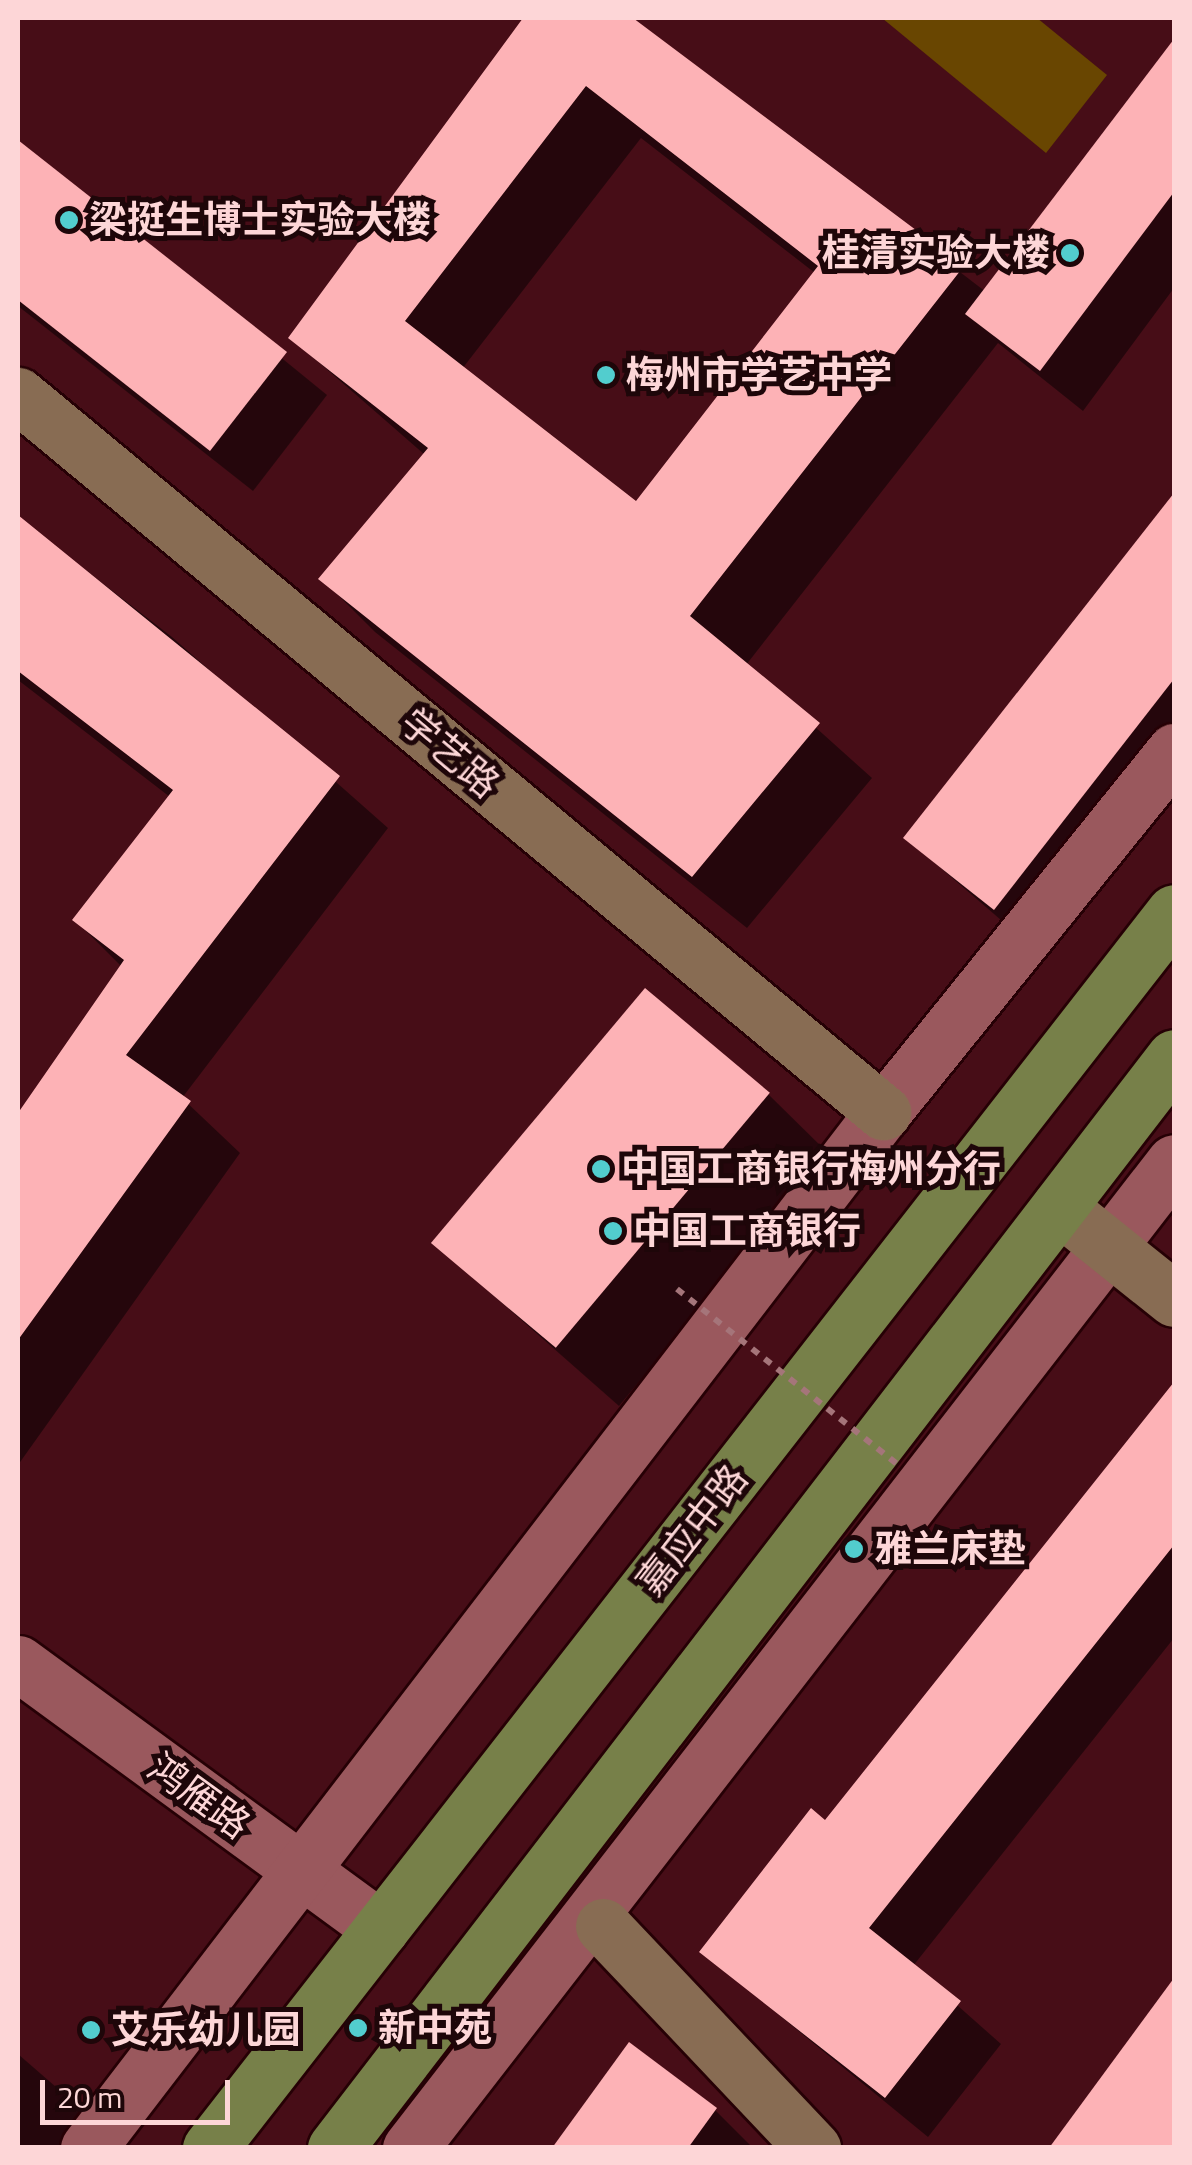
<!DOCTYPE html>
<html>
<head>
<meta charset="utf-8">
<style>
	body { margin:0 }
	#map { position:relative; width:1192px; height:2165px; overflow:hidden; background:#470d17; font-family:"Titillium Web","Noto Sans SC",sans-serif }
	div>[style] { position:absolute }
	.green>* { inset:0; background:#694601 }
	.shadow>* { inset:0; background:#0007 }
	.building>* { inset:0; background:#fdb2b6; transform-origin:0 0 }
	.roads { filter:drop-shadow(2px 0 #260005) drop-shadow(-2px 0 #260005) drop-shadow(0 2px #260005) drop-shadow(0 -2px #260005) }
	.street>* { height:55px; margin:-27.5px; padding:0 27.5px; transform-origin:27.5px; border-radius:27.5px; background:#9a585d }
	.secondary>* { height:55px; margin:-27.5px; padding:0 27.5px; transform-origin:27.5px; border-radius:27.5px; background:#886c53 }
	.primary>* { height:55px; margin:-27.5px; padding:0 27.5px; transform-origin:27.5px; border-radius:27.5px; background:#778049 }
	.path-bridge>* { height:6px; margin-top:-3px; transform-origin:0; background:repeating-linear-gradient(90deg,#a5757a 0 8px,transparent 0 16px) }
	.dots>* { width:28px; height:28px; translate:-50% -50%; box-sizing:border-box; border:5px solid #1e0609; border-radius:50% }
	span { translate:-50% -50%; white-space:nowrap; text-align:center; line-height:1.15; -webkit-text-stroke:10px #1e0609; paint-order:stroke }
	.poi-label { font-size:38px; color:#fdd6d7; font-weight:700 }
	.left { translate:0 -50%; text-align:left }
	.right { translate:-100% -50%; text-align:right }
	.street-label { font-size:38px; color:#fdd6d7 }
	.frame { position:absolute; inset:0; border:20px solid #fdd6d7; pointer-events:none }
	.scale { position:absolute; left:40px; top:2080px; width:190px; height:45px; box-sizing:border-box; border:5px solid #fdd6d7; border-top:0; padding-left:12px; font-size:30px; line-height:35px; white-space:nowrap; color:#fdd6d7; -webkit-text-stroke:8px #1e0609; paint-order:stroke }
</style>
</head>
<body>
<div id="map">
	<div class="green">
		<div style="clip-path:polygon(882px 18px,1037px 18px,1107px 75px,1046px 153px)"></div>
	</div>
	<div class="shadow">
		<div style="clip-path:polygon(evenodd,526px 18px,629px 18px,986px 292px,1174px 44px,1174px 288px,1083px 411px,998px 343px,746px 665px,872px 778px,747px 928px,375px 632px,322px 579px,425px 455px,291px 338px,526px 18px,641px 138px,815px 273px,637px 504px,462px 369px,641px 138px)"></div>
		<div style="clip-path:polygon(18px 143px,327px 395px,253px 491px,18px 306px)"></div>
		<div style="clip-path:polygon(1174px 497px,1174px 792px,1045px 958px,906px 838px)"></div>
		<div style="clip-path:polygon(18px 518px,172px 637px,388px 828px,182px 1098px,240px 1153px,18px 1465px,18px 1114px,122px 967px,75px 920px,170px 797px,18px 680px)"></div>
		<div style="clip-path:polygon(768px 1094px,828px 1153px,619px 1406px,436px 1245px)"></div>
		<div style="clip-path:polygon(1168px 1394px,1174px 1638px,913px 1966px,1001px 2044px,928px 2137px,702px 1952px,826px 1823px)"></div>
		<div style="clip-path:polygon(1174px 1982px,1174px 2148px,1052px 2148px)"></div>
		<div style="clip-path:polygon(18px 2054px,102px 2127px,88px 2148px,18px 2148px)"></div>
		<div style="clip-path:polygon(715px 2110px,753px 2148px,555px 2148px)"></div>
	</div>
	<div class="building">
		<div style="clip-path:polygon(evenodd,523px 18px,633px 18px,964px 266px,690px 616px,820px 723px,692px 877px,318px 579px,428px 448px,288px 338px,523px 18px,586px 86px,818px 266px,636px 501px,405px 321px,586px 86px)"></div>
		<div style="clip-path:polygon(1174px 39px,1174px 192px,1040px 371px,965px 314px)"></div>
		<div style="clip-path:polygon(18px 140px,287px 352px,210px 451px,18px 300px)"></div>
		<div style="clip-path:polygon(1174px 493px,1174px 679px,994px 910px,903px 838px)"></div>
		<div style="clip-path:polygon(18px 515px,340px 776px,126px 1055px,191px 1101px,18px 1340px,18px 1113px,124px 960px,72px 920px,173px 790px,18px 671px)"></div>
		<div style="left:645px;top:988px;width:163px;height:333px;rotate:40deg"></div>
		<div style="clip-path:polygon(1174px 1382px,1174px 1545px,869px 1928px,961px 2001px,885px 2098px,699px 1952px,811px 1808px,825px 1820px)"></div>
		<div style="clip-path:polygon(1174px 1978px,1174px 2148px,1049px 2148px)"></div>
		<div style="clip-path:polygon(629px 2042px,717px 2108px,688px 2148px,552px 2148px)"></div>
	</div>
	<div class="roads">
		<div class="street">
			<div style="left:18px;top:1663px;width:450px;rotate:36.2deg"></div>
			<div style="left:88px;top:2148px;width:1306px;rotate:-52.5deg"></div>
			<div style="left:883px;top:1112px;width:464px;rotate:-51.1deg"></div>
			<div style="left:410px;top:2148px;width:1247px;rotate:-52.23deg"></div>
		</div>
		<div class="secondary">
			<div style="left:18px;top:395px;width:1124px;rotate:39.66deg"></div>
			<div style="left:1059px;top:1207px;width:147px;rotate:38.7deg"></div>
			<div style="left:603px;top:1926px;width:306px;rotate:46.6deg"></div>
		</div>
		<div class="primary">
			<div style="left:210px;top:2148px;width:1567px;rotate:-52.05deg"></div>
			<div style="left:335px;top:2148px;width:1376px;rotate:-52.44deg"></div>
		</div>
	</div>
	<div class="path-bridge">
		<div style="left:677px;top:1289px;width:283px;rotate:38.5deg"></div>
	</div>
	<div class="dots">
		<div style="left:69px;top:220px;background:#52cdce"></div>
		<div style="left:1070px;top:253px;background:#52cdce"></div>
		<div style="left:606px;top:375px;background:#52cdce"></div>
		<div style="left:601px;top:1169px;background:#52cdce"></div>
		<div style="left:613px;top:1231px;background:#52cdce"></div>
		<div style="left:854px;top:1549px;background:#52cdce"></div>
		<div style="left:358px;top:2028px;background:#52cdce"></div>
		<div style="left:91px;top:2030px;background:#52cdce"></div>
	</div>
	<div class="poi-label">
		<span class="left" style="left:89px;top:220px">梁挺生博士实验大楼</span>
		<span class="right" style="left:1050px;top:253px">桂清实验大楼</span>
		<span class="left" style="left:626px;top:375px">梅州市学艺中学</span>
		<span class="left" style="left:621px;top:1169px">中国工商银行梅州分行</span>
		<span class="left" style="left:633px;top:1231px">中国工商银行</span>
		<span class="left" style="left:874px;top:1549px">雅兰床垫</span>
		<span class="left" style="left:378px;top:2028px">新中苑</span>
		<span class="left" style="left:111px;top:2030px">艾乐幼儿园</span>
	</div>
	<div class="street-label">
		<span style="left:450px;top:753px;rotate:40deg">学艺路</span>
		<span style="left:692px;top:1530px;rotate:-52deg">嘉应中路</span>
		<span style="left:199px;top:1796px;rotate:36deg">鸿雁路</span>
	</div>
	<div class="frame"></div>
	<div class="scale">20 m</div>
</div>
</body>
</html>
